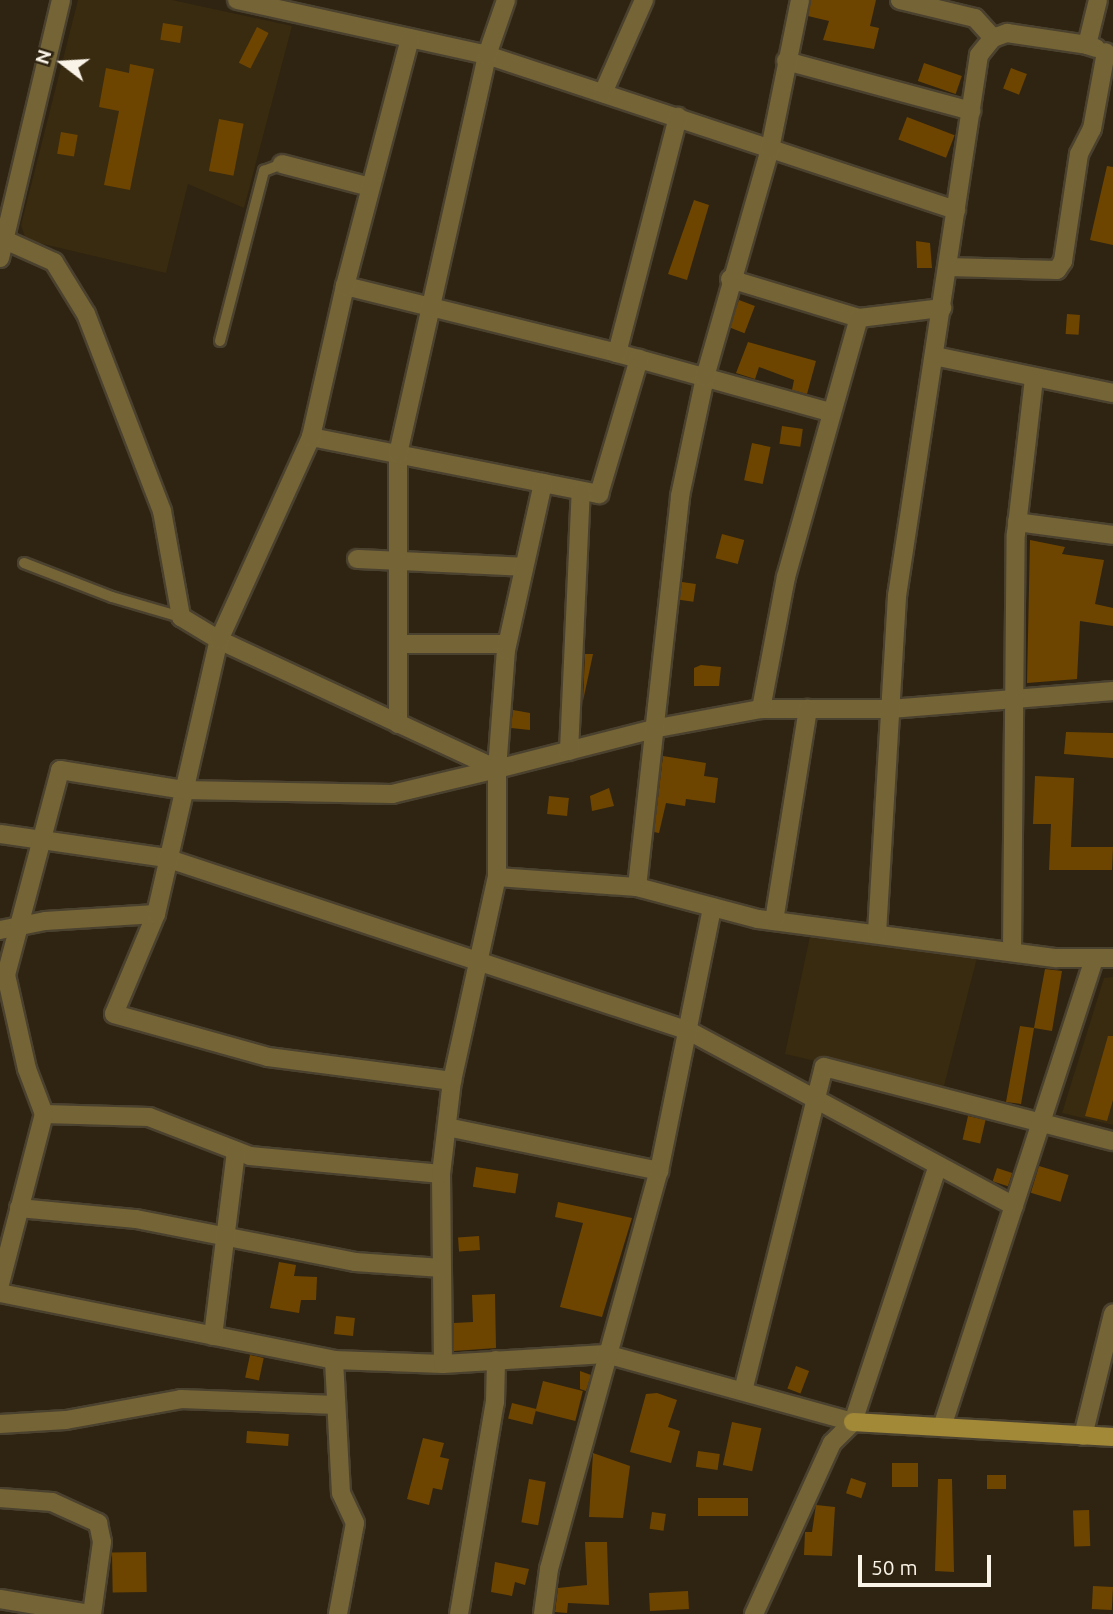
<!DOCTYPE html>
<html>
<head>
<meta charset="utf-8">
<style>
	body { margin:0 }
	#map { position:relative; width:1113px; height:1614px; overflow:hidden; background:#2f2411; font-family:Ubuntu,sans-serif }
	div>[style] { position:absolute }
	.built>* { inset:0; background:#392b10 }
	.building>* { inset:0; background:#6e4500; transform-origin:0 0 }
	.roads { filter:drop-shadow(2px 0 #4b412f) drop-shadow(-2px 0 #4b412f) drop-shadow(0 2px #4b412f) drop-shadow(0 -2px #4b412f) }
	.lane>* { height:10px; margin:-5px; padding:0 5px; transform-origin:5px; border-radius:5px; background:#756536 }
	.street>* { height:18px; margin:-9px; padding:0 9px; transform-origin:9px; border-radius:9px; background:#756536 }
	.secondary>* { height:18px; margin:-9px; padding:0 9px; transform-origin:9px; border-radius:9px; background:#a28938 }
	span { translate:-50% -50%; white-space:nowrap; text-align:center; line-height:1.15; -webkit-text-stroke:5px #2f2411; paint-order:stroke }
	.north { position:absolute; left:28px; top:28px; width:70px; height:70px; -webkit-text-stroke:5px #2f2411; paint-order:stroke; rotate:287deg; font-size:19px; font-weight:700; line-height:28px; text-align:center; color:#faf3e7 }
	.north::after { content:''; display:block; margin:auto; width:24px; height:32px; background:#faf3e7; clip-path:polygon(50% 0,100% 100%,50% 72%,0 100%) }
	.scale { position:absolute; left:858px; top:1555px; width:133px; height:32px; box-sizing:border-box; border:4px solid #faf3e7; border-top:0; padding-left:9px; font-size:21px; line-height:24px; white-space:nowrap; color:#faf3e7; -webkit-text-stroke:5px #2f2411; paint-order:stroke }
</style>
</head>
<body>
<div id="map">
	<div class="built">
		<div style="clip-path:polygon(78px 0,172px 0,292px 26px,244px 208px,188px 184px,166px 273px,26px 240px,21px 225px)"></div>
		<div style="clip-path:polygon(810px 936px,979px 950px,943px 1090px,785px 1054px)"></div>
		<div style="clip-path:polygon(1113px 977px,1113px 1125px,1062px 1113px,1104px 978px)"></div>
	</div>
	<div class="building">
		<div style="clip-path:polygon(811px 0,876px 0,870px 26px,879px 28px,874px 49px,823px 40px,829px 21px,808px 16px)"></div>
		<div style="left:163px;top:23px;width:20px;height:17px;rotate:9deg"></div>
		<div style="left:257px;top:27px;width:13px;height:40px;rotate:27deg"></div>
		<div style="left:924px;top:63px;width:40px;height:19px;rotate:19deg"></div>
		<div style="clip-path:polygon(130px 64px,154px 69px,130px 190px,104px 185px,119px 111px,99px 107px,106px 68px,129px 73px)"></div>
		<div style="left:1011px;top:68px;width:17px;height:22px;rotate:21deg"></div>
		<div style="left:907px;top:117px;width:51px;height:24px;rotate:21deg"></div>
		<div style="left:219px;top:119px;width:25px;height:53px;rotate:11deg"></div>
		<div style="left:61px;top:132px;width:17px;height:22px;rotate:10deg"></div>
		<div style="clip-path:polygon(1107px 166px,1113px 167px,1113px 245px,1090px 240px)"></div>
		<div style="clip-path:polygon(694px 200px,709px 205px,687px 280px,668px 274px)"></div>
		<div style="clip-path:polygon(916px 241px,930px 243px,932px 268px,917px 268px)"></div>
		<div style="left:739px;top:300px;width:17px;height:29px;rotate:21deg"></div>
		<div style="left:1067px;top:314px;width:13px;height:20px;rotate:4deg"></div>
		<div style="clip-path:polygon(748px 342px,816px 361px,807px 394px,792px 390px,794px 380px,759px 367px,755px 379px,736px 373px)"></div>
		<div style="left:782px;top:426px;width:21px;height:18px;rotate:8deg"></div>
		<div style="left:752px;top:443px;width:19px;height:38px;rotate:12deg"></div>
		<div style="left:722px;top:534px;width:23px;height:25px;rotate:15deg"></div>
		<div style="clip-path:polygon(1030px 540px,1065px 547px,1062px 554px,1104px 560px,1095px 604px,1113px 608px,1113px 626px,1080px 621px,1077px 679px,1027px 683px)"></div>
		<div style="left:682px;top:582px;width:14px;height:18px;rotate:8deg"></div>
		<div style="clip-path:polygon(585px 654px,593px 654px,583px 701px)"></div>
		<div style="clip-path:polygon(701px 665px,721px 667px,719px 686px,694px 686px,694px 668px)"></div>
		<div style="clip-path:polygon(513px 710px,530px 713px,530px 730px,511px 728px)"></div>
		<div style="clip-path:polygon(1066px 732px,1113px 733px,1113px 758px,1064px 754px)"></div>
		<div style="clip-path:polygon(663px 756px,706px 763px,704px 776px,718px 778px,715px 803px,686px 799px,685px 806px,666px 803px,659px 833px,654px 832px)"></div>
		<div style="clip-path:polygon(1035px 776px,1074px 778px,1071px 847px,1113px 847px,1112px 870px,1049px 870px,1051px 824px,1033px 824px)"></div>
		<div style="clip-path:polygon(609px 788px,614px 806px,592px 811px,590px 796px)"></div>
		<div style="left:549px;top:796px;width:20px;height:18px;rotate:6deg"></div>
		<div style="clip-path:polygon(1045px 969px,1062px 971px,1052px 1031px,1034px 1028px,1021px 1104px,1006px 1102px,1020px 1026px,1034px 1028px)"></div>
		<div style="clip-path:polygon(1108px 1036px,1113px 1036px,1113px 1100px,1107px 1121px,1085px 1116px)"></div>
		<div style="left:968px;top:1116px;width:18px;height:24px;rotate:13deg"></div>
		<div style="left:1039px;top:1166px;width:31px;height:28px;rotate:17deg"></div>
		<div style="left:476px;top:1167px;width:43px;height:20px;rotate:9deg"></div>
		<div style="left:997px;top:1168px;width:16px;height:14px;rotate:18deg"></div>
		<div style="clip-path:polygon(558px 1202px,632px 1218px,602px 1317px,560px 1307px,583px 1223px,555px 1217px)"></div>
		<div style="left:479px;top:1236px;width:14px;height:21px;rotate:86deg"></div>
		<div style="clip-path:polygon(279px 1262px,296px 1265px,294px 1276px,317px 1277px,316px 1300px,301px 1300px,299px 1313px,270px 1308px)"></div>
		<div style="clip-path:polygon(495px 1294px,496px 1348px,454px 1351px,454px 1323px,473px 1322px,472px 1295px)"></div>
		<div style="left:336px;top:1316px;width:19px;height:18px;rotate:6deg"></div>
		<div style="left:250px;top:1355px;width:14px;height:23px;rotate:12deg"></div>
		<div style="left:796px;top:1366px;width:14px;height:24px;rotate:21deg"></div>
		<div style="clip-path:polygon(580px 1371px,591px 1375px,586px 1391px,580px 1389px)"></div>
		<div style="left:543px;top:1381px;width:41px;height:31px;rotate:14deg"></div>
		<div style="clip-path:polygon(657px 1393px,677px 1400px,668px 1427px,680px 1431px,671px 1463px,630px 1452px,646px 1394px)"></div>
		<div style="left:512px;top:1403px;width:25px;height:16px;rotate:14deg"></div>
		<div style="left:732px;top:1422px;width:30px;height:44px;rotate:12deg"></div>
		<div style="left:247px;top:1431px;width:42px;height:12px;rotate:4deg"></div>
		<div style="clip-path:polygon(423px 1438px,444px 1443px,440px 1457px,449px 1459px,442px 1490px,433px 1488px,429px 1505px,407px 1499px)"></div>
		<div style="left:698px;top:1451px;width:22px;height:16px;rotate:8deg"></div>
		<div style="clip-path:polygon(593px 1453px,630px 1466px,623px 1518px,589px 1517px)"></div>
		<div style="left:918px;top:1463px;width:24px;height:26px;rotate:90deg"></div>
		<div style="left:1006px;top:1475px;width:14px;height:19px;rotate:90deg"></div>
		<div style="left:851px;top:1478px;width:16px;height:16px;rotate:18deg"></div>
		<div style="left:529px;top:1479px;width:17px;height:44px;rotate:10deg"></div>
		<div style="clip-path:polygon(938px 1479px,952px 1479px,954px 1572px,935px 1571px)"></div>
		<div style="left:748px;top:1498px;width:18px;height:50px;rotate:90deg"></div>
		<div style="clip-path:polygon(816px 1505px,835px 1507px,832px 1556px,804px 1555px,805px 1532px,812px 1532px)"></div>
		<div style="left:1089px;top:1510px;width:36px;height:16px;rotate:88deg"></div>
		<div style="left:652px;top:1512px;width:14px;height:17px;rotate:8deg"></div>
		<div style="clip-path:polygon(585px 1542px,607px 1542px,609px 1605px,568px 1603px,567px 1613px,555px 1612px,558px 1588px,587px 1585px)"></div>
		<div style="left:146px;top:1552px;width:40px;height:34px;rotate:89deg"></div>
		<div style="clip-path:polygon(495px 1562px,529px 1569px,525px 1585px,515px 1582px,512px 1596px,491px 1592px)"></div>
		<div style="left:1093px;top:1586px;width:20px;height:23px;rotate:3deg"></div>
		<div style="left:688px;top:1591px;width:18px;height:39px;rotate:87deg"></div>
	</div>
	<div class="roads">
		<div class="lane">
			<div style="left:220px;top:341px;width:176px;rotate:-75.5deg"></div>
			<div style="left:264px;top:171px;width:19px;rotate:-21deg"></div>
			<div style="left:24px;top:563px;width:94px;rotate:21.1deg"></div>
			<div style="left:112px;top:597px;width:72px;rotate:16.2deg"></div>
		</div>
		<div class="street">
			<div style="left:237px;top:0;width:256px;rotate:12.4deg"></div>
			<div style="left:487px;top:55px;width:494px;rotate:18.3deg"></div>
			<div style="left:900px;top:0;width:77px;rotate:13.5deg"></div>
			<div style="left:975px;top:18px;width:27px;rotate:48deg"></div>
			<div style="left:993px;top:38px;width:15px;rotate:-20deg"></div>
			<div style="left:1007px;top:33px;width:81px;rotate:8.5deg"></div>
			<div style="left:1096px;top:48px;width:9px;rotate:-162deg"></div>
			<div style="left:1087px;top:45px;width:46px;rotate:-76.3deg"></div>
			<div style="left:786px;top:61px;width:192px;rotate:15.1deg"></div>
			<div style="left:603px;top:93px;width:102px;rotate:-66.2deg"></div>
			<div style="left:282px;top:164px;width:91px;rotate:14.6deg"></div>
			<div style="left:5px;top:240px;width:54px;rotate:24.2deg"></div>
			<div style="left:54px;top:262px;width:61px;rotate:58.4deg"></div>
			<div style="left:86px;top:314px;width:211px;rotate:68.9deg"></div>
			<div style="left:162px;top:511px;width:108px;rotate:79.8deg"></div>
			<div style="left:181px;top:617px;width:44px;rotate:31.2deg"></div>
			<div style="left:219px;top:640px;width:306px;rotate:24.9deg"></div>
			<div style="left:497px;top:769px;width:166px;rotate:-14.3deg"></div>
			<div style="left:658px;top:728px;width:105px;rotate:-10.5deg"></div>
			<div style="left:761px;top:709px;width:129px"></div>
			<div style="left:890px;top:709px;width:224px;rotate:-4.6deg"></div>
			<div style="left:0;top:258px;width:265px;rotate:-76.7deg"></div>
			<div style="left:948px;top:267px;width:109px;rotate:1.6deg"></div>
			<div style="left:1057px;top:270px;width:11px;rotate:-56deg"></div>
			<div style="left:1063px;top:261px;width:108px;rotate:-81.5deg"></div>
			<div style="left:1079px;top:154px;width:28px;rotate:-63deg"></div>
			<div style="left:1092px;top:129px;width:78px;rotate:-79.7deg"></div>
			<div style="left:730px;top:279px;width:135px;rotate:16.8deg"></div>
			<div style="left:859px;top:318px;width:84px;rotate:-6.9deg"></div>
			<div style="left:345px;top:286px;width:280px;rotate:13.8deg"></div>
			<div style="left:617px;top:353px;width:221px;rotate:15.5deg"></div>
			<div style="left:617px;top:353px;width:244px;rotate:-75.5deg"></div>
			<div style="left:934px;top:356px;width:183px;rotate:11.7deg"></div>
			<div style="left:311px;top:437px;width:294px;rotate:11.2deg"></div>
			<div style="left:599px;top:494px;width:141px;rotate:-73.5deg"></div>
			<div style="left:1017px;top:522px;width:97px;rotate:7.7deg"></div>
			<div style="left:357px;top:559px;width:167px;rotate:2.7deg"></div>
			<div style="left:399px;top:644px;width:108px"></div>
			<div style="left:761px;top:709px;width:134px;rotate:-79.3deg"></div>
			<div style="left:786px;top:577px;width:269px;rotate:-74.3deg"></div>
			<div style="left:398px;top:724px;width:270px;rotate:-90deg"></div>
			<div style="left:398px;top:454px;width:409px;rotate:-77.4deg"></div>
			<div style="left:487px;top:55px;width:58px;rotate:-70.9deg"></div>
			<div style="left:569px;top:751px;width:260px;rotate:-87.4deg"></div>
			<div style="left:0;top:834px;width:168px;rotate:8.2deg"></div>
			<div style="left:166px;top:858px;width:551px;rotate:18.3deg"></div>
			<div style="left:689px;top:1031px;width:369px;rotate:28.3deg"></div>
			<div style="left:497px;top:877px;width:140px;rotate:4.1deg"></div>
			<div style="left:637px;top:887px;width:125px;rotate:14.8deg"></div>
			<div style="left:758px;top:919px;width:301px;rotate:7.5deg"></div>
			<div style="left:1056px;top:958px;width:57px"></div>
			<div style="left:637px;top:887px;width:393px;rotate:-83.7deg"></div>
			<div style="left:680px;top:496px;width:122px;rotate:-78.1deg"></div>
			<div style="left:705px;top:377px;width:237px;rotate:-74.1deg"></div>
			<div style="left:770px;top:149px;width:152px;rotate:-78.6deg"></div>
			<div style="left:156px;top:914px;width:108px;rotate:112.8deg"></div>
			<div style="left:114px;top:1014px;width:160px;rotate:15.6deg"></div>
			<div style="left:268px;top:1057px;width:186px;rotate:7.4deg"></div>
			<div style="left:774px;top:921px;width:215px;rotate:-80.9deg"></div>
			<div style="left:0;top:930px;width:46px;rotate:-11.3deg"></div>
			<div style="left:45px;top:921px;width:111px;rotate:-3.6deg"></div>
			<div style="left:156px;top:914px;width:281px;rotate:-77.1deg"></div>
			<div style="left:219px;top:640px;width:223px;rotate:-65.6deg"></div>
			<div style="left:311px;top:437px;width:155px;rotate:-77.3deg"></div>
			<div style="left:345px;top:286px;width:256px;rotate:-75.3deg"></div>
			<div style="left:877px;top:933px;width:338px;rotate:-86.6deg"></div>
			<div style="left:897px;top:596px;width:547px;rotate:-81.38deg"></div>
			<div style="left:979px;top:55px;width:22px;rotate:-51deg"></div>
			<div style="left:1012px;top:951px;width:417px;rotate:-89.5deg"></div>
			<div style="left:1016px;top:534px;width:156px;rotate:-83.4deg"></div>
			<div style="left:44px;top:1114px;width:105px;rotate:1.6deg"></div>
			<div style="left:149px;top:1117px;width:108px;rotate:21.1deg"></div>
			<div style="left:250px;top:1156px;width:192px;rotate:5.4deg"></div>
			<div style="left:447px;top:1127px;width:217px;rotate:11.7deg"></div>
			<div style="left:19px;top:1208px;width:118px;rotate:5.4deg"></div>
			<div style="left:136px;top:1219px;width:223px;rotate:11.1deg"></div>
			<div style="left:355px;top:1262px;width:87px;rotate:3.9deg"></div>
			<div style="left:0;top:1284px;width:176px;rotate:-75.5deg"></div>
			<div style="left:44px;top:1114px;width:48px;rotate:-110.7deg"></div>
			<div style="left:27px;top:1069px;width:96px;rotate:-102.6deg"></div>
			<div style="left:6px;top:975px;width:212px;rotate:-75.2deg"></div>
			<div style="left:60px;top:770px;width:125px;rotate:9.2deg"></div>
			<div style="left:183px;top:790px;width:209px;rotate:1.1deg"></div>
			<div style="left:392px;top:794px;width:108px;rotate:-13.4deg"></div>
			<div style="left:0;top:1293px;width:341px;rotate:11.3deg"></div>
			<div style="left:334px;top:1360px;width:109px;rotate:2.1deg"></div>
			<div style="left:443px;top:1364px;width:163px;rotate:-3.5deg"></div>
			<div style="left:606px;top:1354px;width:256px;rotate:15.4deg"></div>
			<div style="left:213px;top:1336px;width:186px;rotate:-82.9deg"></div>
			<div style="left:334px;top:1360px;width:133px;rotate:87deg"></div>
			<div style="left:341px;top:1493px;width:33px;rotate:65deg"></div>
			<div style="left:355px;top:1523px;width:93px;rotate:100.6deg"></div>
			<div style="left:443px;top:1364px;width:190px;rotate:-90.6deg"></div>
			<div style="left:441px;top:1174px;width:94px;rotate:-83.3deg"></div>
			<div style="left:452px;top:1081px;width:209px;rotate:-77.6deg"></div>
			<div style="left:497px;top:877px;width:108px;rotate:-90deg"></div>
			<div style="left:497px;top:769px;width:119px;rotate:-85.7deg"></div>
			<div style="left:506px;top:650px;width:171px;rotate:-77.5deg"></div>
			<div style="left:743px;top:1391px;width:334px;rotate:-76deg"></div>
			<div style="left:824px;top:1067px;width:298px;rotate:14.4deg"></div>
			<div style="left:0;top:1424px;width:66px;rotate:-3.5deg"></div>
			<div style="left:66px;top:1420px;width:117px;rotate:-10.3deg"></div>
			<div style="left:181px;top:1399px;width:155px;rotate:2.2deg"></div>
			<div style="left:942px;top:1427px;width:493px;rotate:-72deg"></div>
			<div style="left:1083px;top:1436px;width:126px;rotate:-76.2deg"></div>
			<div style="left:0;top:1498px;width:52px;rotate:4.4deg"></div>
			<div style="left:52px;top:1502px;width:51px;rotate:24.5deg"></div>
			<div style="left:98px;top:1523px;width:19px;rotate:78deg"></div>
			<div style="left:102px;top:1542px;width:73px;rotate:97.9deg"></div>
			<div style="left:0;top:1599px;width:92px;rotate:9.4deg"></div>
			<div style="left:459px;top:1614px;width:215px;rotate:-80.4deg"></div>
			<div style="left:495px;top:1402px;width:42px;rotate:-88.6deg"></div>
			<div style="left:543px;top:1614px;width:45px;rotate:-82.4deg"></div>
			<div style="left:549px;top:1569px;width:413px;rotate:-74.6deg"></div>
			<div style="left:659px;top:1171px;width:269px;rotate:-78.6deg"></div>
			<div style="left:754px;top:1614px;width:188px;rotate:-65.5deg"></div>
			<div style="left:832px;top:1443px;width:30px;rotate:-45deg"></div>
			<div style="left:853px;top:1422px;width:268px;rotate:-71.7deg"></div>
		</div>
		<div class="secondary">
			<div style="left:853px;top:1422px;width:260px;rotate:3.3deg"></div>
		</div>
	</div>
	<div class="north">N</div>
	<div class="scale">50 m</div>
</div>
</body>
</html>
